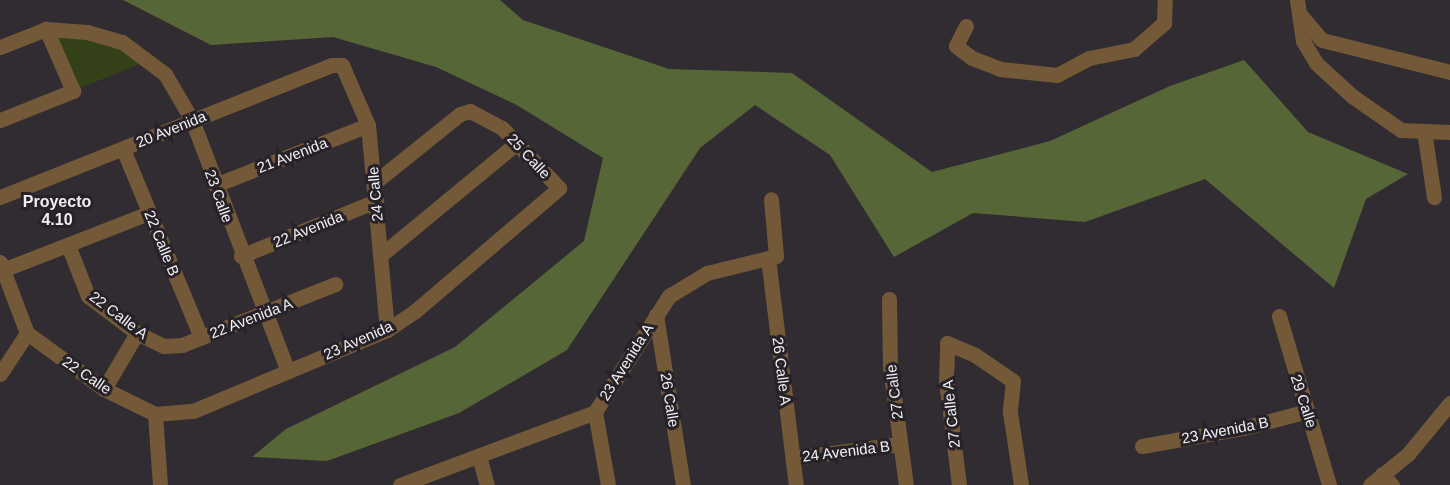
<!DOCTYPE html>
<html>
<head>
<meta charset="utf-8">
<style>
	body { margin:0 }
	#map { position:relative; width:1450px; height:485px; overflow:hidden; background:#302c32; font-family:Arial,sans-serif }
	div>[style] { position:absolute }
	.green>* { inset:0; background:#334018 }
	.forest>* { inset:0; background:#576637 }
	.minor>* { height:15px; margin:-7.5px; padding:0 7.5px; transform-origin:7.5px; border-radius:7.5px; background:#745938 }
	span { translate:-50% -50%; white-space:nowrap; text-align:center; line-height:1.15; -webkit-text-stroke:6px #262228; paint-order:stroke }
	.street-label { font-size:15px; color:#f2f0f4 }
	.neighbourhood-label { font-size:16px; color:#f2f0f4; font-weight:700 }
</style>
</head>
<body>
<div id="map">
	<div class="green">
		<div style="clip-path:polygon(46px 29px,87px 32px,150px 60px,73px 91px)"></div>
	</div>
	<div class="forest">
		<div style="clip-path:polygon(123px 0,500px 0,523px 20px,669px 69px,792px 73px,932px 172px,1050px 141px,1170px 86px,1244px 60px,1308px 132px,1408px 174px,1366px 199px,1334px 288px,1205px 179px,1085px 222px,973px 213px,894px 257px,830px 155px,755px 105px,700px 148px,567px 350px,459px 413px,327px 461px,252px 457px,286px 429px,455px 347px,584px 241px,603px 158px,515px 104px,436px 67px,333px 37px,211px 45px)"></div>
	</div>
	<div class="minor">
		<div style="left:1297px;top:0;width:41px;rotate:81.7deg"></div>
		<div style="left:1303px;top:41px;width:26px;rotate:59deg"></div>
		<div style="left:1316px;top:63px;width:49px;rotate:42.5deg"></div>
		<div style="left:1352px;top:96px;width:60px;rotate:34.8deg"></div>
		<div style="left:1401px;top:130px;width:49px;rotate:2.3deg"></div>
		<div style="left:1299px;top:13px;width:35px;rotate:50deg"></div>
		<div style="left:1322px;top:40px;width:132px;rotate:14deg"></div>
		<div style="left:966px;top:26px;width:22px;rotate:117deg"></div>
		<div style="left:956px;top:46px;width:20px;rotate:37deg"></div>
		<div style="left:972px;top:58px;width:30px;rotate:21deg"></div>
		<div style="left:1000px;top:69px;width:57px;rotate:6deg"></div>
		<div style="left:1057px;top:75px;width:36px;rotate:-28deg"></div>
		<div style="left:1089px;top:58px;width:46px;rotate:-11.3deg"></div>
		<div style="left:1134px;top:49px;width:40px;rotate:-41deg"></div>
		<div style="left:1164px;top:23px;width:23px;rotate:-88deg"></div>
		<div style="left:0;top:47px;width:49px;rotate:-21.4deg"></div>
		<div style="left:46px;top:29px;width:41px;rotate:4.2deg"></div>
		<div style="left:87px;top:32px;width:36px;rotate:16deg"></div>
		<div style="left:122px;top:42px;width:54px;rotate:36.7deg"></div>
		<div style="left:165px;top:74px;width:53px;rotate:59.6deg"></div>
		<div style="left:192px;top:120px;width:269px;rotate:69.1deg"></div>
		<div style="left:0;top:120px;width:79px;rotate:-21.7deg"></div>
		<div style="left:73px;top:91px;width:68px;rotate:-113.5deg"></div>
		<div style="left:1424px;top:131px;width:67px;rotate:81.4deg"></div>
		<div style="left:123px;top:149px;width:204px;rotate:67.5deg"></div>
		<div style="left:215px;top:185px;width:164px;rotate:-21.4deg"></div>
		<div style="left:0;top:197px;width:357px;rotate:-21.7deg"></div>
		<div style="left:332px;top:65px;width:10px"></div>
		<div style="left:342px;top:65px;width:65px;rotate:66.6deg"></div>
		<div style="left:368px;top:125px;width:206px;rotate:84.7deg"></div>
		<div style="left:68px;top:245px;width:55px;rotate:68.6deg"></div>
		<div style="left:88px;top:296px;width:61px;rotate:37.1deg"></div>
		<div style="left:137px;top:333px;width:30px;rotate:26deg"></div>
		<div style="left:164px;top:346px;width:18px;rotate:-3deg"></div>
		<div style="left:182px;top:345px;width:165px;rotate:-21.7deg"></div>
		<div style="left:381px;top:255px;width:176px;rotate:-39.5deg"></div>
		<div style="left:241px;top:256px;width:146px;rotate:-22.2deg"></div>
		<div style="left:768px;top:258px;width:229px;rotate:83deg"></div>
		<div style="left:0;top:262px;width:76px;rotate:69.2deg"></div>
		<div style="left:27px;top:333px;width:95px;rotate:36deg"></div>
		<div style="left:104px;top:389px;width:57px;rotate:26.1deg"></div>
		<div style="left:0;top:271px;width:160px;rotate:-21.3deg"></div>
		<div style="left:889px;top:299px;width:68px;rotate:89.2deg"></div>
		<div style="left:890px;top:367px;width:119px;rotate:82.3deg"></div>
		<div style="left:656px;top:315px;width:172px;rotate:81deg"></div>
		<div style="left:1279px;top:316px;width:176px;rotate:73.5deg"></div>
		<div style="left:0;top:374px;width:49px;rotate:-56.6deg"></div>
		<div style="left:104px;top:389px;width:65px;rotate:-59.5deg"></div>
		<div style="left:595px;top:412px;width:74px;rotate:79.9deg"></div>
		<div style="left:155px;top:414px;width:38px;rotate:-5deg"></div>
		<div style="left:193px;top:411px;width:210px;rotate:-22.7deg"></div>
		<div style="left:387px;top:330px;width:32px;rotate:-34deg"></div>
		<div style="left:414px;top:312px;width:191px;rotate:-40.5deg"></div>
		<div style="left:559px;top:188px;width:83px;rotate:-133.5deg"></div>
		<div style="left:502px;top:128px;width:36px;rotate:-152deg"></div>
		<div style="left:470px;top:111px;width:10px;rotate:163deg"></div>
		<div style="left:460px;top:114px;width:110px;rotate:141.3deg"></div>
		<div style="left:155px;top:414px;width:71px;rotate:86deg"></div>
		<div style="left:1142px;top:446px;width:103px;rotate:-10.1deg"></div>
		<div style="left:1243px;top:428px;width:67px;rotate:-14.7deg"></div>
		<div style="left:479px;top:456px;width:30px;rotate:75deg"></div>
		<div style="left:793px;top:458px;width:108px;rotate:-7.5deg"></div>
		<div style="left:1382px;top:474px;width:15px;rotate:48deg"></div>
		<div style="left:400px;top:485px;width:208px;rotate:-20.5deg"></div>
		<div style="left:595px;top:412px;width:138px;rotate:-57.5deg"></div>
		<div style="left:669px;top:296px;width:44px;rotate:-31.2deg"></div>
		<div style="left:707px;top:273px;width:71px;rotate:-13.8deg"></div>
		<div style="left:776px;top:256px;width:57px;rotate:-95deg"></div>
		<div style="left:959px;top:485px;width:106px;rotate:-97.1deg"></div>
		<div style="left:946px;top:380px;width:37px;rotate:-88deg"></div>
		<div style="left:947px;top:343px;width:30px;rotate:23deg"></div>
		<div style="left:975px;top:355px;width:46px;rotate:34.4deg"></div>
		<div style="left:1013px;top:381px;width:31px;rotate:96deg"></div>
		<div style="left:1010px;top:412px;width:74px;rotate:81.4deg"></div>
		<div style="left:1370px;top:485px;width:49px;rotate:-39.2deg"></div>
		<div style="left:1408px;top:454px;width:66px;rotate:-50.5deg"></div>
	</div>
	<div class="street-label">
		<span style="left:171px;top:129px;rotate:-22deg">20 Avenida</span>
		<span style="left:292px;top:155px;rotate:-21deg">21 Avenida</span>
		<span style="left:529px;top:156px;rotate:47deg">25 Calle</span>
		<span style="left:375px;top:194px;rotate:-95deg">24 Calle</span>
		<span style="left:219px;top:196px;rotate:70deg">23 Calle</span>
		<span style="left:308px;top:229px;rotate:-22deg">22 Avenida</span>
		<span style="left:162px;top:243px;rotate:68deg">22 Calle B</span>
		<span style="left:119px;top:315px;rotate:37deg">22 Calle A</span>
		<span style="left:251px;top:318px;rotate:-21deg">22 Avenida A</span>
		<span style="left:358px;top:340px;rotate:-24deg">23 Avenida</span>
		<span style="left:626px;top:362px;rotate:-58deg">23 Avenida A</span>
		<span style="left:782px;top:371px;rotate:83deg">26 Calle A</span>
		<span style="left:87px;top:375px;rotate:34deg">22 Calle</span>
		<span style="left:894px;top:392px;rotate:-97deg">27 Calle</span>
		<span style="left:670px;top:400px;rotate:81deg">26 Calle</span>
		<span style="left:1304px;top:401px;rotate:72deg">29 Calle</span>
		<span style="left:951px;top:414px;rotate:-96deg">27 Calle A</span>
		<span style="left:1225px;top:430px;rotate:-11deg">23 Avenida B</span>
		<span style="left:846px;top:451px;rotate:-7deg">24 Avenida B</span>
	</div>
	<div class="neighbourhood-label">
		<span style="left:57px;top:211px">Proyecto<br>4.10</span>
	</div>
</div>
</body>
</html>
